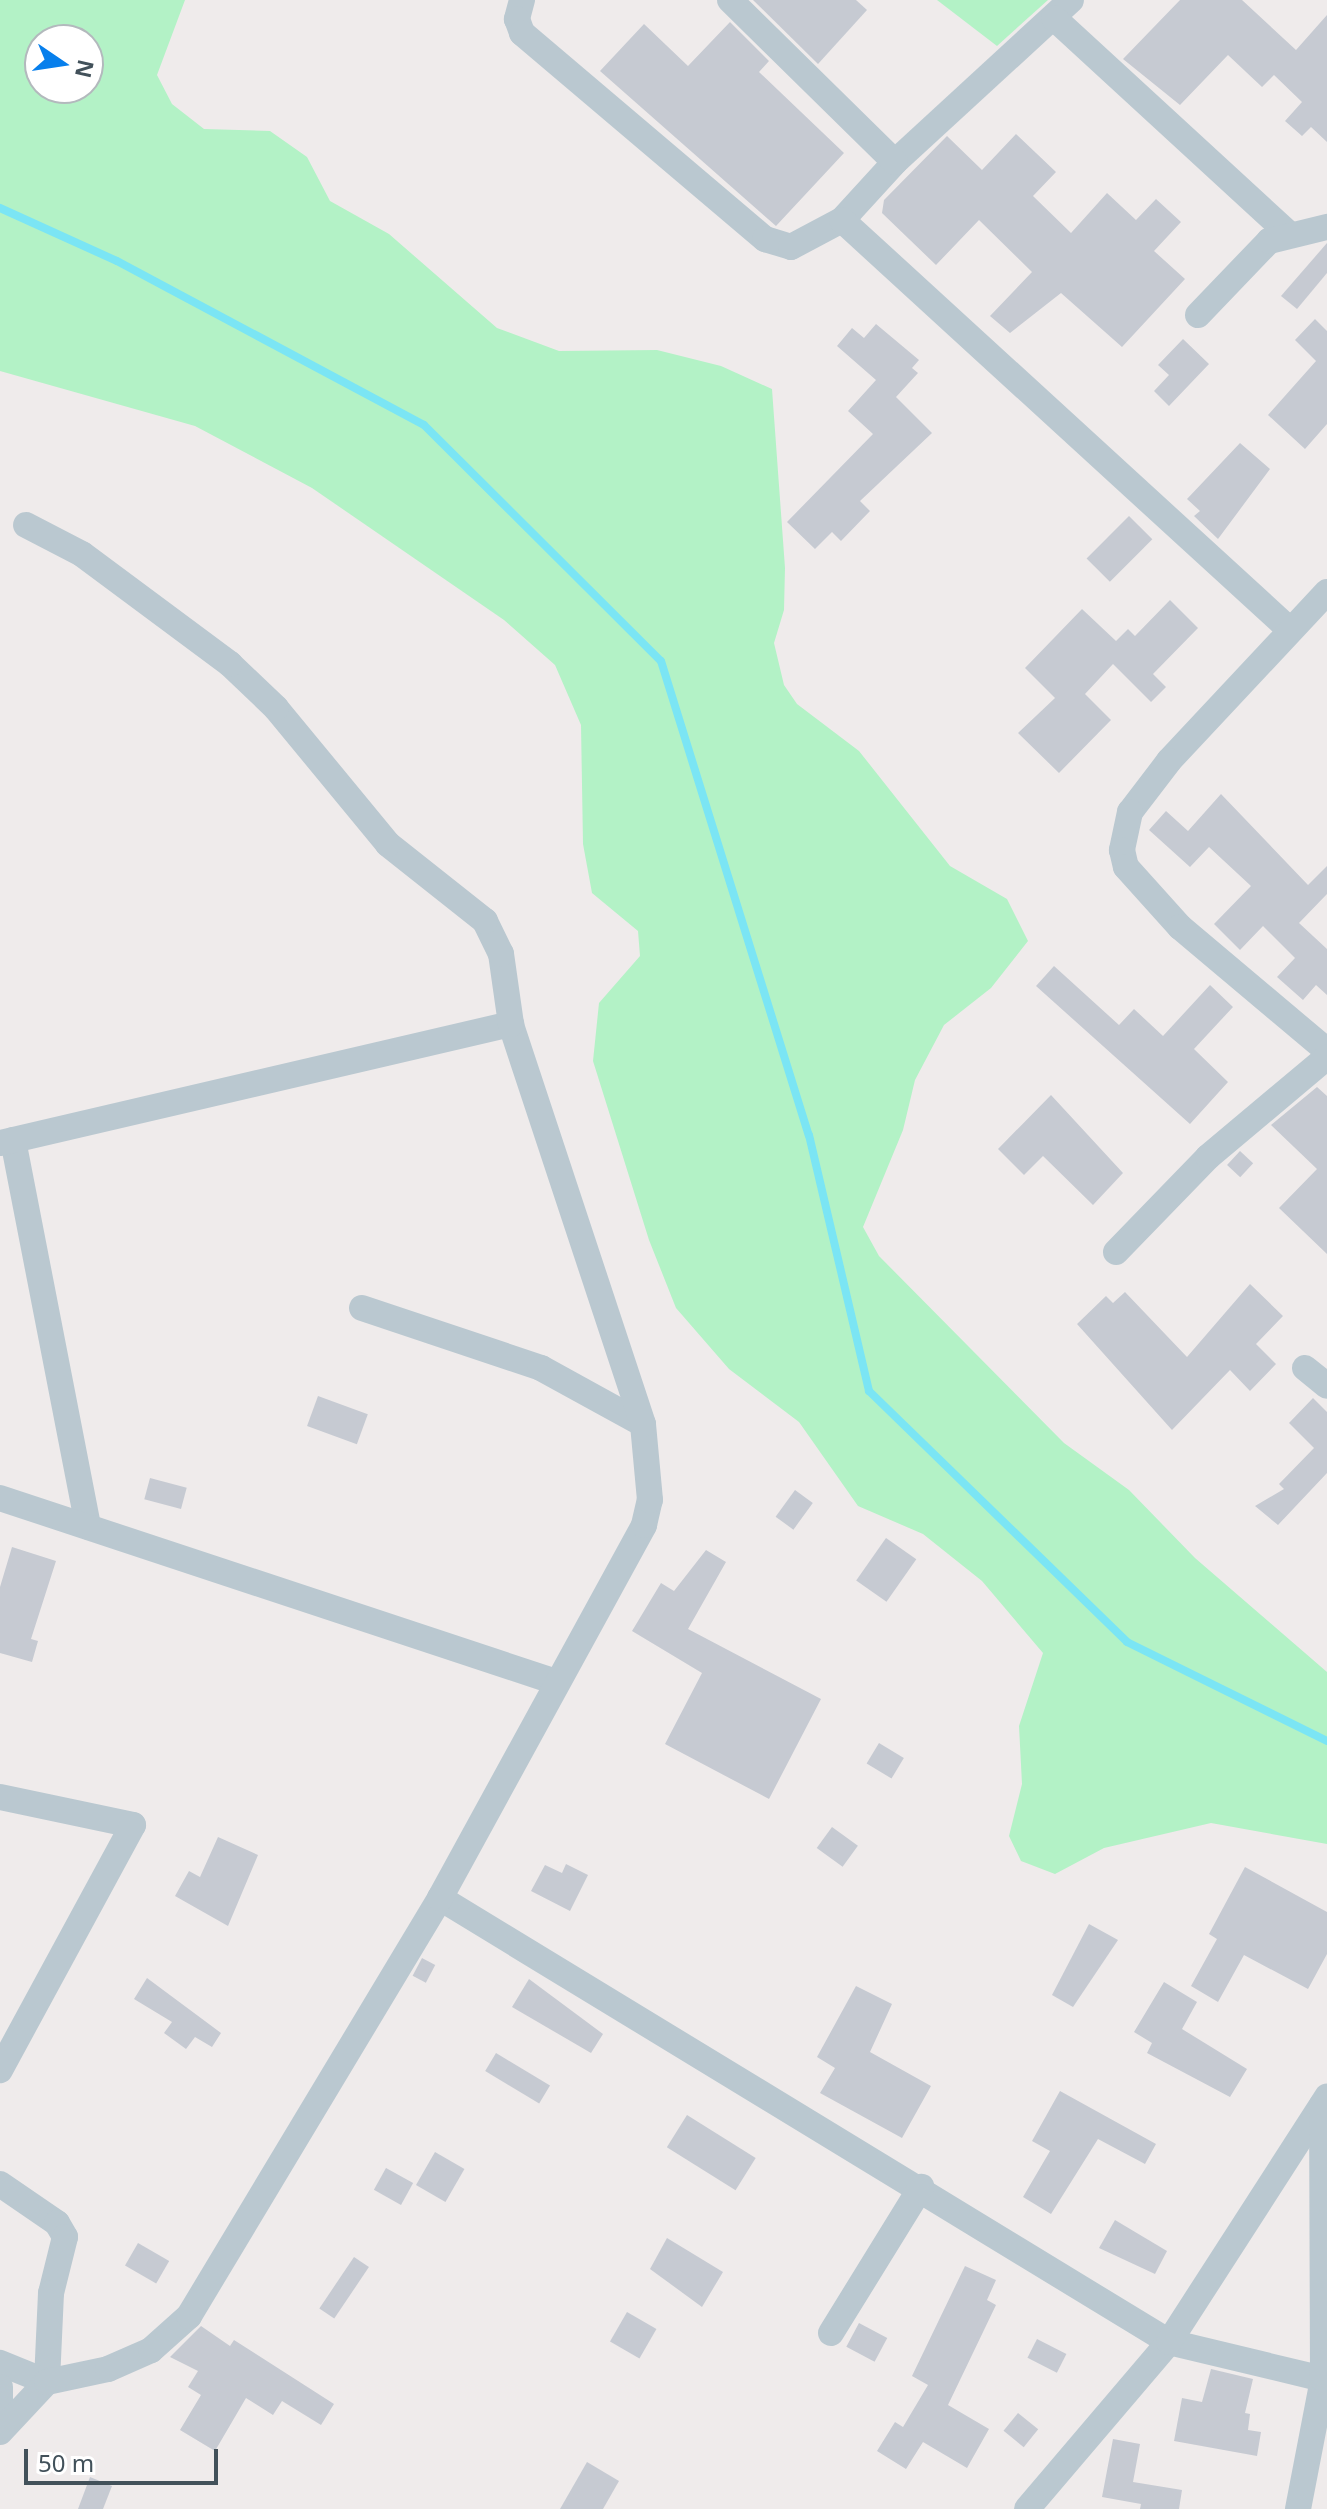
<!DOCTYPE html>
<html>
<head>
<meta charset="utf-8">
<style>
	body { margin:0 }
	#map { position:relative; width:1327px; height:2509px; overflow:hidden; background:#efebeb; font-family:"Noto Sans",sans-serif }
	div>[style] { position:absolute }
	.green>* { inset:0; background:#b3f2c6 }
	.stream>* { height:8px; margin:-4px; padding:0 4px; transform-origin:4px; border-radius:4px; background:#7be5f4 }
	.building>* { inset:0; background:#c6cad2; transform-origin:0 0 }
	.minor>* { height:26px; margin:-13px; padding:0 13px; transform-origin:13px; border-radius:13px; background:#bac8d0 }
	span { translate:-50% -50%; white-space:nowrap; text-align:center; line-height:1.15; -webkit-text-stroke:6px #fff; paint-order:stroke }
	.north { position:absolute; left:24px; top:24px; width:80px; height:80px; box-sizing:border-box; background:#fff; border:2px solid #b3b9bd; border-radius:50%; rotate:103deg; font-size:22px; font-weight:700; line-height:32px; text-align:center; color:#42515a }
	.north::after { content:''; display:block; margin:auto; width:28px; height:36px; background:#077fec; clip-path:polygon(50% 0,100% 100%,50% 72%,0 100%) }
	.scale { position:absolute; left:24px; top:2449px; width:194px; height:36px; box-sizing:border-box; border:4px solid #42515a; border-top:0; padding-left:10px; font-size:24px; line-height:28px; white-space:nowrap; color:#42515a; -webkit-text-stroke:6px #fff; paint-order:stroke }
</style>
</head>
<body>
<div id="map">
	<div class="green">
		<div style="clip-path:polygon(evenodd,0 0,185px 0,157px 75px,172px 104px,204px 129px,270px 131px,307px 157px,330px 201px,389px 234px,497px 328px,559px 351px,657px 350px,721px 366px,772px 389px,785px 568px,784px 610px,774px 643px,784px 685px,797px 704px,859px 751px,950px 866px,1007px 899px,1028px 941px,991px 988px,944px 1025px,915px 1080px,903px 1130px,863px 1227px,879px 1256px,1064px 1443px,1129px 1490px,1195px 1558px,1327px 1672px,1327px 1844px,1211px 1823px,1104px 1848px,1055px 1874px,1021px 1861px,1009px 1836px,1022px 1784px,1019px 1726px,1043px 1653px,982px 1581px,923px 1534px,858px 1506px,799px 1422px,729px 1369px,676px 1308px,649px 1240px,593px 1061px,599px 1003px,640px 956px,638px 931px,592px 893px,583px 844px,581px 725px,555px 665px,504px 620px,312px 488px,195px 426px,0 371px,0 0,40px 40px,88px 40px,88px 88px,40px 88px,40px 40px)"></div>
		<div style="clip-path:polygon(937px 0,1048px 0,997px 46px)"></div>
	</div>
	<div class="stream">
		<div style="left:0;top:208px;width:128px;rotate:24.4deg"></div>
		<div style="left:117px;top:261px;width:348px;rotate:28.1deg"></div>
		<div style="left:424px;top:425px;width:334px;rotate:44.9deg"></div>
		<div style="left:661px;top:661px;width:497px;rotate:72.7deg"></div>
		<div style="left:809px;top:1135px;width:263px;rotate:76.8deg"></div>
		<div style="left:869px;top:1391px;width:360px;rotate:44.2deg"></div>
		<div style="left:1127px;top:1642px;width:223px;rotate:26.3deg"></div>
	</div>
	<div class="building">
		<div style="clip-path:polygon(753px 0,856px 0,867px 10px,818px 64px)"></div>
		<div style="clip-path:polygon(1180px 0,1242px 0,1296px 50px,1327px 15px,1327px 142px,1311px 127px,1302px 136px,1285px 121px,1302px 102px,1274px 75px,1262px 87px,1228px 55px,1180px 105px,1123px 59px)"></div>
		<div style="clip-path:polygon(730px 22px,769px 61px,759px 72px,844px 153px,776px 226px,600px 71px,644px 24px,688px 66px)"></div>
		<div style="clip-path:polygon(1016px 134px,1056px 172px,1033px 196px,1071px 233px,1107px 193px,1136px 220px,1156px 199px,1181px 222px,1154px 251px,1185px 279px,1122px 347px,1061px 293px,1010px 333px,990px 316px,1032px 272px,979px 220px,936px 265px,882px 213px,884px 200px,947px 136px,982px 170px)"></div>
		<div style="clip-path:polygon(1327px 243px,1327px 273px,1297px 309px,1281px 296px)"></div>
		<div style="clip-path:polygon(1315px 319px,1327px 331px,1327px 424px,1305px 449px,1268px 415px,1316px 361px,1295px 340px)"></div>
		<div style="clip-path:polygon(876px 324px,919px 360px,912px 368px,918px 373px,896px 397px,932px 433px,860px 501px,870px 511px,841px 541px,832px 532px,815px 549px,787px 522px,873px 434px,848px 411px,876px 380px,837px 346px,852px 328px,864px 338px)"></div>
		<div style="clip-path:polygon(1183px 339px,1209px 364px,1169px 406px,1154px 391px,1169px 375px,1158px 365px)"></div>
		<div style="clip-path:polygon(1240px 443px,1270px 469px,1218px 539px,1194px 516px,1200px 511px,1187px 499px)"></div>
		<div style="left:1129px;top:516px;width:33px;height:60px;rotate:45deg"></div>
		<div style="clip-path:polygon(1170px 600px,1198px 628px,1153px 674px,1166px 687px,1151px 702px,1113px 664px,1085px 694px,1111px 720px,1059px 773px,1018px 733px,1055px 698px,1025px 668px,1082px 609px,1116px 641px,1128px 629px,1135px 636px)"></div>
		<div style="clip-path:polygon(1221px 794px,1308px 885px,1327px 866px,1327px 894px,1299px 923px,1327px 949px,1327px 995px,1316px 985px,1303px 1000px,1277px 977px,1295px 958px,1263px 926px,1240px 950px,1214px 924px,1251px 886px,1209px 847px,1190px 867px,1149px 830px,1166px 811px,1188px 831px)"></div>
		<div style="clip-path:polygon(1054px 966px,1119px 1025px,1134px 1009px,1163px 1036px,1210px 985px,1233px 1007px,1194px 1049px,1228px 1082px,1190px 1124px,1036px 986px)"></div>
		<div style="clip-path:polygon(1317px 1087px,1327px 1096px,1327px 1254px,1279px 1208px,1317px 1169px,1271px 1125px)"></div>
		<div style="clip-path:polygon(1051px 1095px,1123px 1173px,1093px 1205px,1043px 1156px,1024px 1175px,998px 1149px)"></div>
		<div style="left:1240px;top:1151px;width:18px;height:19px;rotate:43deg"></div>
		<div style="clip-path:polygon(1250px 1284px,1283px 1316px,1256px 1344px,1276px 1364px,1250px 1391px,1230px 1370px,1172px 1430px,1077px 1324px,1106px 1296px,1113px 1303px,1125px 1292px,1187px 1357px)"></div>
		<div style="left:318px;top:1396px;width:53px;height:32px;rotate:20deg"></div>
		<div style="clip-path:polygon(1313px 1398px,1327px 1412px,1327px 1473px,1278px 1525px,1255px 1506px,1284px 1489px,1279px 1484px,1314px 1448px,1289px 1423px)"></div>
		<div style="left:150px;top:1478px;width:38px;height:22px;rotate:15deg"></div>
		<div style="left:795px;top:1490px;width:22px;height:33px;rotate:36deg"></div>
		<div style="left:886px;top:1538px;width:37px;height:52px;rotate:35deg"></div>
		<div style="clip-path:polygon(12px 1547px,56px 1561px,31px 1639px,38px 1641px,32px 1662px,0 1653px,0 1587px)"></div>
		<div style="clip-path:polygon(706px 1550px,726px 1562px,688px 1629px,821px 1699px,769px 1799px,665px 1744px,702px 1673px,632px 1631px,661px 1583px,674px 1591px)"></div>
		<div style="left:879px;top:1743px;width:29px;height:24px;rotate:31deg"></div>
		<div style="left:832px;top:1827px;width:32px;height:26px;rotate:36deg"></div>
		<div style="clip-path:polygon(218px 1837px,258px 1855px,228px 1926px,175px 1896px,189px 1871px,200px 1877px)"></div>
		<div style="clip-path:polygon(566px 1864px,588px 1875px,570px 1911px,531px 1891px,545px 1865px,562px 1873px)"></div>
		<div style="clip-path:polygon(1245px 1867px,1327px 1912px,1327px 1954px,1308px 1989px,1244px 1955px,1218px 2002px,1191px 1986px,1217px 1939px,1209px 1934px)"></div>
		<div style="clip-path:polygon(1089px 1924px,1118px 1940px,1073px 2007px,1052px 1995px)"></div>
		<div style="left:422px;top:1958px;width:15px;height:20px;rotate:28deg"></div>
		<div style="clip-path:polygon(147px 1978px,221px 2033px,212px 2047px,195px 2037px,186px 2049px,164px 2033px,172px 2022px,134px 1999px)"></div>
		<div style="clip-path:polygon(529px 1979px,603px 2034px,591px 2053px,512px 2007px)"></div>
		<div style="clip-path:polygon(1164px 1982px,1197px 2002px,1182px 2029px,1247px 2069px,1230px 2097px,1147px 2053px,1152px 2043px,1134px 2032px)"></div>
		<div style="clip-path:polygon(856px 1986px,892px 2004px,870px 2052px,931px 2086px,902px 2138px,820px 2093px,835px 2068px,817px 2057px)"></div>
		<div style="left:496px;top:2053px;width:63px;height:21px;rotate:31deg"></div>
		<div style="clip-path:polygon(1060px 2091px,1156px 2144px,1145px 2164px,1098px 2139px,1051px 2214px,1023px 2197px,1050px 2151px,1032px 2141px)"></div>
		<div style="left:687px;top:2115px;width:81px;height:38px;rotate:32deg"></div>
		<div style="left:435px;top:2152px;width:34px;height:38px;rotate:30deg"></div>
		<div style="left:386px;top:2168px;width:31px;height:25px;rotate:29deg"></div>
		<div style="clip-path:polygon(1115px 2220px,1167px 2251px,1155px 2274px,1099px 2248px)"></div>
		<div style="clip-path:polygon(667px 2238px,723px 2272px,702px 2307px,650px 2269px)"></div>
		<div style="left:138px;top:2243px;width:36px;height:26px;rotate:30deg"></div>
		<div style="left:354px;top:2257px;width:18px;height:62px;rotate:34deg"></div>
		<div style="clip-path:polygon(965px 2266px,996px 2280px,987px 2300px,996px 2305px,948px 2405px,989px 2429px,967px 2468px,923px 2442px,906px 2469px,877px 2451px,895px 2422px,903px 2427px,928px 2385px,912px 2376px)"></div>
		<div style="left:627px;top:2312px;width:34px;height:34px;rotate:30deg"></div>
		<div style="left:859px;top:2323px;width:32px;height:27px;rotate:28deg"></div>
		<div style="clip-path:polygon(201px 2326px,230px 2346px,234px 2340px,334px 2404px,321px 2425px,282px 2401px,273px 2415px,246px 2398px,215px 2451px,180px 2430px,201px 2395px,188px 2387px,198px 2371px,170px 2357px)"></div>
		<div style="left:1037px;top:2339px;width:33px;height:21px;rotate:27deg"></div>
		<div style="clip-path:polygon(1211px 2369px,1253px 2379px,1245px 2413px,1250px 2414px,1248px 2430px,1261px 2432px,1257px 2456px,1174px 2441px,1182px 2398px,1202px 2402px)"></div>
		<div style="left:1018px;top:2413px;width:26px;height:23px;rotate:39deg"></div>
		<div style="clip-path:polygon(1113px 2439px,1140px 2444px,1133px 2482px,1182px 2490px,1179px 2509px,1140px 2509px,1141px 2504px,1102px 2497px)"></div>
		<div style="clip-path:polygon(587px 2462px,619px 2481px,603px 2509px,560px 2509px)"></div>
		<div style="clip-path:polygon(90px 2477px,112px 2486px,103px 2509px,78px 2509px)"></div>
	</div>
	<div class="minor">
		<div style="left:522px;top:0;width:20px;rotate:105deg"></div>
		<div style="left:517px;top:19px;width:15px;rotate:70deg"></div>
		<div style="left:522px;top:33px;width:319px;rotate:40.3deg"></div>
		<div style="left:765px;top:239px;width:27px;rotate:17deg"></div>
		<div style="left:791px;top:247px;width:58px;rotate:-27.9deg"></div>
		<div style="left:842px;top:220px;width:79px;rotate:-47.6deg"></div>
		<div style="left:895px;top:162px;width:239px;rotate:-42.6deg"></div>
		<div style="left:730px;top:0;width:231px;rotate:44.5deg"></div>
		<div style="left:1054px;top:18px;width:319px;rotate:42.6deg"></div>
		<div style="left:842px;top:220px;width:607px;rotate:42.46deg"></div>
		<div style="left:1198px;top:315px;width:103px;rotate:-46.2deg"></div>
		<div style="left:1269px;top:241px;width:60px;rotate:-13.6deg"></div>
		<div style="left:1327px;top:592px;width:231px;rotate:133.1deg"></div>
		<div style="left:1169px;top:761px;width:64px;rotate:127.4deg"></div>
		<div style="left:1130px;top:812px;width:39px;rotate:102deg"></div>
		<div style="left:1122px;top:850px;width:17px;rotate:77deg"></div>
		<div style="left:1126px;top:867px;width:81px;rotate:48deg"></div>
		<div style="left:1180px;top:927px;width:192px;rotate:40.1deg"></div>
		<div style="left:13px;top:1140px;width:394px;rotate:79deg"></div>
		<div style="left:0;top:1143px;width:525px;rotate:-13.11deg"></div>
		<div style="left:1116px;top:1252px;width:132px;rotate:-45.9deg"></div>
		<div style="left:1208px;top:1157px;width:155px;rotate:-40deg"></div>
		<div style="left:362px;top:1308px;width:189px;rotate:18.5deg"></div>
		<div style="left:541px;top:1368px;width:116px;rotate:28.8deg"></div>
		<div style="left:1305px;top:1368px;width:28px;rotate:39deg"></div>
		<div style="left:0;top:1498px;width:586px;rotate:18.31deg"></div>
		<div style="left:0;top:1797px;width:136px;rotate:11.9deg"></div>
		<div style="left:133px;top:1825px;width:279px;rotate:118.5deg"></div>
		<div style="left:440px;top:1898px;width:854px;rotate:31.34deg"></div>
		<div style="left:1169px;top:2342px;width:163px;rotate:13.5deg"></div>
		<div style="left:0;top:2184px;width:69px;rotate:34.4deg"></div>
		<div style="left:57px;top:2223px;width:16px;rotate:60deg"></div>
		<div style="left:65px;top:2237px;width:58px;rotate:104deg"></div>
		<div style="left:51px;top:2293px;width:89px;rotate:92.6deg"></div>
		<div style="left:47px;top:2382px;width:51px;rotate:-158deg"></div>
		<div style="left:831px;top:2333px;width:172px;rotate:-58.3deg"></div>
		<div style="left:0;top:2387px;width:30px;rotate:90deg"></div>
		<div style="left:0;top:2432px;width:69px;rotate:-46.8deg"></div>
		<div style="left:47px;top:2382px;width:62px;rotate:-12deg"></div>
		<div style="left:108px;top:2369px;width:47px;rotate:-23.8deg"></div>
		<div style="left:151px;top:2350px;width:51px;rotate:-41.8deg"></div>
		<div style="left:189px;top:2316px;width:488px;rotate:-59deg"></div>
		<div style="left:440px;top:1898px;width:425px;rotate:-61.3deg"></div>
		<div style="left:644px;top:1525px;width:26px;rotate:-77deg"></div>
		<div style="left:650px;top:1500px;width:76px;rotate:-95.3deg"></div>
		<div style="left:643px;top:1424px;width:421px;rotate:-108.3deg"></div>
		<div style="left:511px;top:1024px;width:71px;rotate:-98.1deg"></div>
		<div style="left:501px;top:954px;width:37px;rotate:-116deg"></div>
		<div style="left:485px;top:921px;width:124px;rotate:-141.6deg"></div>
		<div style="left:388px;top:844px;width:176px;rotate:-129.5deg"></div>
		<div style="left:276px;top:708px;width:64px;rotate:-136.3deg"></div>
		<div style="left:230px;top:664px;width:184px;rotate:-143.4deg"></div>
		<div style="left:82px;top:554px;width:63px;rotate:-152.6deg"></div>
		<div style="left:1027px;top:2509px;width:219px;rotate:-49.6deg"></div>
		<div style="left:1169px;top:2342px;width:292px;rotate:-57.2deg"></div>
		<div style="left:1298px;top:2509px;width:132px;rotate:-79.1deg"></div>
		<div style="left:1323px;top:2379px;width:274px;rotate:-90.2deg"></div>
	</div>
	<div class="north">N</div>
	<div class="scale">50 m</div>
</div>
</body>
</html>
